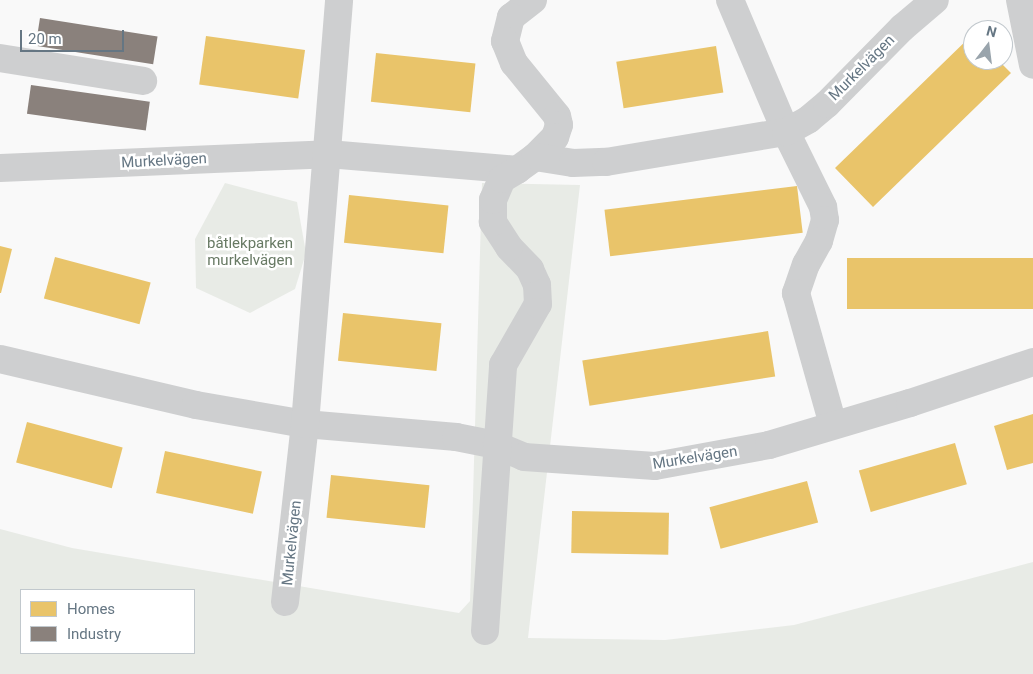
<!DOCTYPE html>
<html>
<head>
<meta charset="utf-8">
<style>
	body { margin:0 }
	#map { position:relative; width:1033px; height:674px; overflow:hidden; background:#f9f9f9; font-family:Roboto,sans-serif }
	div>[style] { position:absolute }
	.green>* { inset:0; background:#e8ebe6 }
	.homes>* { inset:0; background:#e9c46a; transform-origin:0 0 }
	.industry>* { inset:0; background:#8a817c; transform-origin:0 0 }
	.minor>* { height:28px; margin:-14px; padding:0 14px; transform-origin:14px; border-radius:14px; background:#cecfd0 }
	span { translate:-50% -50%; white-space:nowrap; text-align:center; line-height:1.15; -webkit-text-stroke:5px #fff; paint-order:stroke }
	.street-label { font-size:15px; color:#657683 }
	.park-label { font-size:15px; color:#687a64 }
	.legend { position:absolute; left:20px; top:589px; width:175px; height:65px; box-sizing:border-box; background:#fff; border:1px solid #c1c8cd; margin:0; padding:6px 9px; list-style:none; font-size:15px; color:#657683 }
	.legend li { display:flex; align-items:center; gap:10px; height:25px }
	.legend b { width:25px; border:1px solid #c1c8cd }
	.north { position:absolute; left:963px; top:20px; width:50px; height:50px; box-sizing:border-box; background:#fff; border:1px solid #c1c8cd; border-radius:50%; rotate:15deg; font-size:14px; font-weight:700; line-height:20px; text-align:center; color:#657683 }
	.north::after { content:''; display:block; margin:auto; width:18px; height:22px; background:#99a4ac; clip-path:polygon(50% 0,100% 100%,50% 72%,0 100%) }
	.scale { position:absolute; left:20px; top:30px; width:104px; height:22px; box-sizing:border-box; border:2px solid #657683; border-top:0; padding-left:6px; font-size:15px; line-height:18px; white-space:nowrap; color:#657683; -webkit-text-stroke:4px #fff; paint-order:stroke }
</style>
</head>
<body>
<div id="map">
	<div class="green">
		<div style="clip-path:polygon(225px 183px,297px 202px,306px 253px,295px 289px,250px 313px,196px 288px,195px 239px)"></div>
		<div style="clip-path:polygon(evenodd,482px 183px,580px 185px,528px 638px,665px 640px,794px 625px,1033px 562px,1033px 674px,0 674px,0 529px,72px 548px,459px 613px,470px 601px,482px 183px,21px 590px,194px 590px,194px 653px,21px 653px,21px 590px)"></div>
	</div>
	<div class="homes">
		<div style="clip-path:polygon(973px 34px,973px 60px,998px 60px,1011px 73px,873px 207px,835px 168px)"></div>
		<div style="left:206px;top:36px;width:100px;height:49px;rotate:8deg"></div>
		<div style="left:716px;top:46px;width:47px;height:101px;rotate:81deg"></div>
		<div style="left:376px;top:53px;width:100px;height:49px;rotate:6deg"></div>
		<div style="left:797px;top:186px;width:47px;height:194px;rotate:83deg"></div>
		<div style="left:349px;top:195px;width:100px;height:48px;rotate:6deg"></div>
		<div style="clip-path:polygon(0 246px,12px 249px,1px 293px,0 293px)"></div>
		<div style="left:55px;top:257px;width:99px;height:43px;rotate:15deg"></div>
		<div style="left:1033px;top:258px;width:51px;height:186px;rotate:90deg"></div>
		<div style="left:343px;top:313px;width:99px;height:48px;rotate:6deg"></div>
		<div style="left:768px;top:331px;width:46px;height:188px;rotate:81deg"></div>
		<div style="clip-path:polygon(1033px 414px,1033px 463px,1007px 470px,994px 426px)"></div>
		<div style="left:27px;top:422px;width:99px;height:42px;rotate:15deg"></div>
		<div style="left:955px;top:443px;width:43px;height:100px;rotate:74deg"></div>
		<div style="left:165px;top:451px;width:99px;height:43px;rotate:12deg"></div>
		<div style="left:331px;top:475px;width:99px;height:43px;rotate:6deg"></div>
		<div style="left:807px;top:481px;width:43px;height:101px;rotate:75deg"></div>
		<div style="left:572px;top:511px;width:97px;height:42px;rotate:1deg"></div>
	</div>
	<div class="industry">
		<div style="left:40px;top:18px;width:119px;height:28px;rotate:9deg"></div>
		<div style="left:31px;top:85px;width:120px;height:29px;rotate:8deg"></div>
	</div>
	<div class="minor">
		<div style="left:533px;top:0;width:28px;rotate:142deg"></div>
		<div style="left:511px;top:17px;width:25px;rotate:104deg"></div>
		<div style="left:505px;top:41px;width:24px;rotate:68deg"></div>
		<div style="left:514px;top:63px;width:68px;rotate:50.9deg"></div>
		<div style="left:557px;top:116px;width:9px;rotate:77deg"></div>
		<div style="left:559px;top:125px;width:13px;rotate:108deg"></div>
		<div style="left:555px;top:137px;width:28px;rotate:135deg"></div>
		<div style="left:730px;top:0;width:143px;rotate:67deg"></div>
		<div style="left:786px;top:132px;width:84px;rotate:63.7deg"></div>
		<div style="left:823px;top:207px;width:13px;rotate:81deg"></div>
		<div style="left:825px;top:220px;width:22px;rotate:106deg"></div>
		<div style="left:819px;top:241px;width:26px;rotate:119deg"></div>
		<div style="left:806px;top:264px;width:31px;rotate:109deg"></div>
		<div style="left:796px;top:293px;width:137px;rotate:74.3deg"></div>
		<div style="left:1020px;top:0;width:66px;rotate:78.7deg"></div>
		<div style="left:0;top:58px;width:145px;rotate:9.1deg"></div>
		<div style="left:0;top:168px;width:328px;rotate:-2.4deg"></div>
		<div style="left:328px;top:154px;width:190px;rotate:4.8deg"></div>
		<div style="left:517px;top:170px;width:22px;rotate:-36deg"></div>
		<div style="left:535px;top:157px;width:38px;rotate:9deg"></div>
		<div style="left:573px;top:163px;width:33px;rotate:-2deg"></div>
		<div style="left:606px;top:162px;width:182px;rotate:-9.5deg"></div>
		<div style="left:786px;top:132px;width:26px;rotate:-29deg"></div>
		<div style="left:809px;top:119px;width:23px;rotate:-40deg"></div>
		<div style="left:827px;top:104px;width:107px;rotate:-45.4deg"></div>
		<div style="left:902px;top:28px;width:43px;rotate:-40.3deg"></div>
		<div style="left:0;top:359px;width:201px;rotate:13.2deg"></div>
		<div style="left:196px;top:405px;width:111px;rotate:9.9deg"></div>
		<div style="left:305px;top:424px;width:152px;rotate:4.9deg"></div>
		<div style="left:456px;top:437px;width:41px;rotate:11.3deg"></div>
		<div style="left:496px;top:445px;width:30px;rotate:23deg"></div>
		<div style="left:524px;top:457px;width:131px;rotate:3.9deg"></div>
		<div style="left:655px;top:466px;width:116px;rotate:-10.4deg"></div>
		<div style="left:769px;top:445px;width:147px;rotate:-16.6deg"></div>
		<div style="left:910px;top:403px;width:130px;rotate:-18.4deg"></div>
		<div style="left:285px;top:602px;width:179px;rotate:-83.6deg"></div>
		<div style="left:305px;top:424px;width:425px;rotate:-85.4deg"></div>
		<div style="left:485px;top:631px;width:267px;rotate:-86.1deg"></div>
		<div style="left:503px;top:365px;width:70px;rotate:-60.2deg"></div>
		<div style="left:538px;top:304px;width:19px;rotate:-93deg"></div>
		<div style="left:537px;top:285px;width:17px;rotate:-114deg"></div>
		<div style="left:530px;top:269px;width:30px;rotate:-134deg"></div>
		<div style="left:509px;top:247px;width:30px;rotate:-123deg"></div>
		<div style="left:493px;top:222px;width:22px;rotate:-90deg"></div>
		<div style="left:493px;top:200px;width:23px;rotate:-67deg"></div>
		<div style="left:502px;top:179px;width:17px;rotate:-31deg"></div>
	</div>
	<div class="street-label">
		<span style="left:862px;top:68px;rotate:-45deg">Murkelvägen</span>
		<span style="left:164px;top:161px;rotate:-3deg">Murkelvägen</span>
		<span style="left:695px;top:458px;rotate:-9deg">Murkelvägen</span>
		<span style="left:292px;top:543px;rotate:-84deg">Murkelvägen</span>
	</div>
	<div class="park-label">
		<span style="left:250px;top:252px">båtlekparken<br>murkelvägen</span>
	</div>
	<ul class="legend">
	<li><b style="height:14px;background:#e9c46a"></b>Homes</li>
	<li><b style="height:14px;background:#8a817c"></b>Industry</li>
	</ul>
	<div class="north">N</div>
	<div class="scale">20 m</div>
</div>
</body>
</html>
